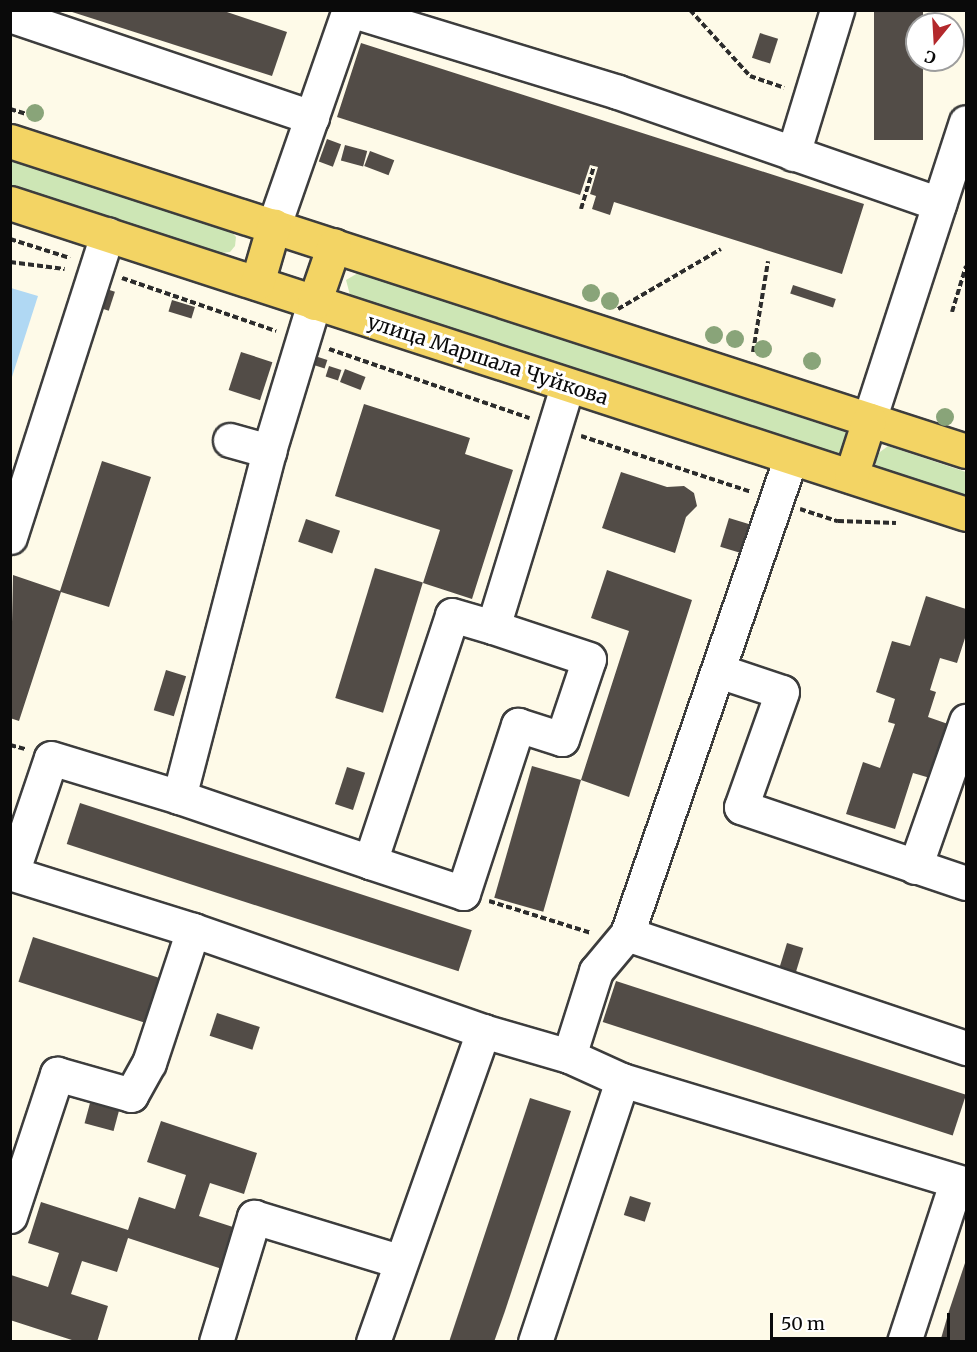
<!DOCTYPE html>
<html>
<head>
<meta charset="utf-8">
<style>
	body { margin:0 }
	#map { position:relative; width:977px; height:1352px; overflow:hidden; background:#fefae8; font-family:Merriweather,serif }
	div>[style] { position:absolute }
	.green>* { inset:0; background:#cde6b5 }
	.water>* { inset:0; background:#b0d8f3 }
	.building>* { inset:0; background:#524c47; transform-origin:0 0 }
	.path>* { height:4px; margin-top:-2px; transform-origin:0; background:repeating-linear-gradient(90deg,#2c2c2c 0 6px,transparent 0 9px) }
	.roads { filter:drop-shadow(2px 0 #3d3d3d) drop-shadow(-2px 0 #3d3d3d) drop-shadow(0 2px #3d3d3d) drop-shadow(0 -2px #3d3d3d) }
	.minor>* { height:33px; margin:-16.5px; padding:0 16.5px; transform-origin:16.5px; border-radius:16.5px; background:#fff }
	.major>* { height:33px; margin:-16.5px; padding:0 16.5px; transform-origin:16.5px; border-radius:16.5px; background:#f3d464 }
	.trees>* { width:18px; height:18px; margin:-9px; border-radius:50%; background:#89a479 }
	span { translate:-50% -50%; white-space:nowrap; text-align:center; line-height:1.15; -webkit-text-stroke:6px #fff; paint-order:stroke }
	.street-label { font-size:20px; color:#0a0a0a }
	.frame { position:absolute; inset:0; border:12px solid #0a0a0a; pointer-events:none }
	.north { position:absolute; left:905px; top:12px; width:60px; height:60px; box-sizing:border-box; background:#fff; border:2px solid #9d9d9d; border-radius:50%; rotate:198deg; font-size:16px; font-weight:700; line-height:24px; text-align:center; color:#0a0a0a }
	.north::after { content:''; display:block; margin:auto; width:21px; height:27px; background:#b3292c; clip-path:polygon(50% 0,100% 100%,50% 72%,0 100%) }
	.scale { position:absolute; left:770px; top:1313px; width:180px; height:27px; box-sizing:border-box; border:3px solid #0a0a0a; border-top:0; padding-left:8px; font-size:18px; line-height:21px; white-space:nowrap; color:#0a0a0a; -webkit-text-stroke:4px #fff; paint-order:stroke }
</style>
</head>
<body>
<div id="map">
	<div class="green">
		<div style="clip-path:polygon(11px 161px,231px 231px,236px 237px,235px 246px,230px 252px,222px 253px,11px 185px)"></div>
		<div style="clip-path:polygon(358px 273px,845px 432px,849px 439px,842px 454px,836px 456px,350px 295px,346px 280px)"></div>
		<div style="clip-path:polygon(888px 446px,966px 472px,966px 498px,883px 472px,876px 465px,876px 455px)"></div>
	</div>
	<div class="water">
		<div style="clip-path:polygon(11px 288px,38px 296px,11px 380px,10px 288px)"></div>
	</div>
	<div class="building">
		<div style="clip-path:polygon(221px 10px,287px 32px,272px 76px,69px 11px)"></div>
		<div style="left:874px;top:10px;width:49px;height:130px"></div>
		<div style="left:760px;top:33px;width:19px;height:26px;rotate:18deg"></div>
		<div style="clip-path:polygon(361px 43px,864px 204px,842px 274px,614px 202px,610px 215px,592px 209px,596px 196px,590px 194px,598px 167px,590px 165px,580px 195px,337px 117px)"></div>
		<div style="left:327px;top:139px;width:15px;height:24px;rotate:20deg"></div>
		<div style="left:345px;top:145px;width:23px;height:16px;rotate:15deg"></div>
		<div style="left:370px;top:151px;width:26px;height:16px;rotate:21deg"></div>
		<div style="left:94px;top:285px;width:22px;height:20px;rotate:18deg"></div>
		<div style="left:793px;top:285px;width:45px;height:9px;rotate:18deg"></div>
		<div style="left:172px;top:300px;width:24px;height:12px;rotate:17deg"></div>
		<div style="left:241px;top:352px;width:33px;height:40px;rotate:18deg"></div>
		<div style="left:315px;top:356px;width:13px;height:9px;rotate:18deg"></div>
		<div style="left:329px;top:366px;width:13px;height:11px;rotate:18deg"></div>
		<div style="left:345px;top:369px;width:22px;height:14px;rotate:21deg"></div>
		<div style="clip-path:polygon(364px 404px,470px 438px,465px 454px,513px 470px,472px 599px,423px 583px,440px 530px,335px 496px)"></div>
		<div style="clip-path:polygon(102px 461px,151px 477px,109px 607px,61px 592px,19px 721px,10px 718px,13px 575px,60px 591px)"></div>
		<div style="clip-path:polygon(621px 472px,667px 487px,684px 486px,694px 493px,697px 506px,686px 517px,675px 553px,602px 528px)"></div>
		<div style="left:729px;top:518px;width:24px;height:30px;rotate:17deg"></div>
		<div style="left:306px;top:519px;width:36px;height:24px;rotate:19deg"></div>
		<div style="left:375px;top:568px;width:50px;height:136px;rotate:17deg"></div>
		<div style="clip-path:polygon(607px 570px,692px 600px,629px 797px,581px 780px,629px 631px,591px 618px)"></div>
		<div style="clip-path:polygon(926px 596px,966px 609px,966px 635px,957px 663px,940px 658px,930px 690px,936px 692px,928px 717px,948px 724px,930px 778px,913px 773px,895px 829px,846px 814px,863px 762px,880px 768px,895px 724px,888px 722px,895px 699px,876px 692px,892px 641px,910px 646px)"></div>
		<div style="left:166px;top:670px;width:21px;height:42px;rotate:17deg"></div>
		<div style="left:532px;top:766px;width:51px;height:137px;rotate:16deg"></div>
		<div style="left:347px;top:767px;width:19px;height:39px;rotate:18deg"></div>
		<div style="left:80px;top:803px;width:412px;height:43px;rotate:18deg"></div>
		<div style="left:33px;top:937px;width:133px;height:47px;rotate:18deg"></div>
		<div style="left:787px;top:943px;width:17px;height:30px;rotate:17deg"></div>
		<div style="left:616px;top:981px;width:368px;height:43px;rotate:18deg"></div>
		<div style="left:217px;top:1013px;width:45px;height:24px;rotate:18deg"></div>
		<div style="clip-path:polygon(530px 1098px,571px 1111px,505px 1311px,494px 1342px,449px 1342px)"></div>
		<div style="left:90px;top:1103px;width:30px;height:21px;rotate:15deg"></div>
		<div style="clip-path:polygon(161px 1121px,257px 1153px,244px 1194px,210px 1183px,199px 1216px,236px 1228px,222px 1269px,128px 1238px,117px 1272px,82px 1261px,71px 1294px,108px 1306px,97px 1342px,78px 1342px,10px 1320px,11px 1275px,48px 1287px,59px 1253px,28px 1243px,41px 1202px,128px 1230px,139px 1197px,175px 1209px,186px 1175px,147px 1162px)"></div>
		<div style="left:630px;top:1196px;width:22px;height:20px;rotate:18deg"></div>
		<div style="clip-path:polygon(966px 1260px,966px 1342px,940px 1342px,949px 1311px)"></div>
	</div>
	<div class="path">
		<div style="left:690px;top:10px;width:89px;rotate:47.7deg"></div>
		<div style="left:750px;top:76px;width:36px;rotate:19deg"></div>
		<div style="left:10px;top:109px;width:24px;rotate:17deg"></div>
		<div style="left:581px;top:209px;width:45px;rotate:-73.2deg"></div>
		<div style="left:10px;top:239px;width:63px;rotate:17.6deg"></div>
		<div style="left:10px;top:262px;width:55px;rotate:7.3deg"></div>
		<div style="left:122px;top:278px;width:163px;rotate:19deg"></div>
		<div style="left:618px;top:309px;width:119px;rotate:-30.2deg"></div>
		<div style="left:952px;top:312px;width:48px;rotate:-73.1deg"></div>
		<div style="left:329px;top:349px;width:212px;rotate:19deg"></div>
		<div style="left:753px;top:352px;width:92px;rotate:-80.6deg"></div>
		<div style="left:581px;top:436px;width:179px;rotate:18.2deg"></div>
		<div style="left:800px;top:509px;width:40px;rotate:18deg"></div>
		<div style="left:838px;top:521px;width:58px;rotate:2deg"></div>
		<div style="left:10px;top:745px;width:16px;rotate:15deg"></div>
		<div style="left:489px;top:901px;width:107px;rotate:17.4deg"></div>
	</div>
	<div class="roads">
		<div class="minor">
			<div style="left:350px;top:10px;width:280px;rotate:17deg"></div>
			<div style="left:618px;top:92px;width:340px;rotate:19.2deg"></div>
			<div style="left:10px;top:15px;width:319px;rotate:18.7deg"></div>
			<div style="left:793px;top:154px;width:151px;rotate:-73deg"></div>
			<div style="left:274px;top:225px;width:228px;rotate:-70.8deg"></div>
			<div style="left:869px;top:420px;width:313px;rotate:-72deg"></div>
			<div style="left:230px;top:440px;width:41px;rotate:15.8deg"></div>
			<div style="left:10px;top:537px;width:318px;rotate:-72.2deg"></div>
			<div style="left:719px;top:671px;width:66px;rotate:18.4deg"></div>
			<div style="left:782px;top:692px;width:122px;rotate:109.6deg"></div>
			<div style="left:741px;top:807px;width:237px;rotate:18.7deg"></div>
			<div style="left:179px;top:797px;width:202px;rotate:18.8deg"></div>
			<div style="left:370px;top:862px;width:260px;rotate:-71.6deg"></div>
			<div style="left:452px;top:615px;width:43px;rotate:16.3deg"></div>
			<div style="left:493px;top:627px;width:252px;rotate:-72.9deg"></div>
			<div style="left:370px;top:862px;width:98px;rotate:18.4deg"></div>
			<div style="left:463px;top:893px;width:177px;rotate:-71.9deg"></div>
			<div style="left:518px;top:725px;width:46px;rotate:17.7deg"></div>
			<div style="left:562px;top:739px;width:84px;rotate:-71.4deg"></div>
			<div style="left:589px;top:659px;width:101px;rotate:-161.6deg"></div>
			<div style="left:915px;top:867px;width:155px;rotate:-70.7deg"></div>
			<div style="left:10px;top:873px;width:192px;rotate:17.3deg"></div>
			<div style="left:193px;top:930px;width:307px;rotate:19.2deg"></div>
			<div style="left:483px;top:1031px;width:90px;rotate:16.2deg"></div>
			<div style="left:569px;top:1056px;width:58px;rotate:24.4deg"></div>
			<div style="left:622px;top:1080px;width:359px;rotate:16.8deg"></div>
			<div style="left:12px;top:873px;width:121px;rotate:-71.3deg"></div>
			<div style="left:51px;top:758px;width:134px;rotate:16.9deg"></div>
			<div style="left:179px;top:797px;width:358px;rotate:-75.4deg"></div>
			<div style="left:269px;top:451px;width:155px;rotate:-73.1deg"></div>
			<div style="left:627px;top:934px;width:358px;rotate:18.6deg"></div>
			<div style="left:569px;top:1056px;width:89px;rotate:-72.4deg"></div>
			<div style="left:596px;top:971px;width:48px;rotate:-50deg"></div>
			<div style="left:627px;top:934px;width:504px;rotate:-71.03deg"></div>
			<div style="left:10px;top:1216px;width:150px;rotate:-71.7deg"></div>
			<div style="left:57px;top:1074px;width:77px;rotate:15.8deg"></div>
			<div style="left:131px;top:1095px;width:37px;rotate:-61deg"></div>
			<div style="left:149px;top:1063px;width:140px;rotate:-71.7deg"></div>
			<div style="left:216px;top:1342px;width:131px;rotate:-73.1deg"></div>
			<div style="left:254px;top:1217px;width:152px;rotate:16.9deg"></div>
			<div style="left:373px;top:1342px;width:330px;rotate:-70.5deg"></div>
			<div style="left:535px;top:1342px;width:276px;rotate:-71.6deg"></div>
			<div style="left:904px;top:1342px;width:167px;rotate:-71.9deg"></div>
		</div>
		<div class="major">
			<div style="left:10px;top:141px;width:1005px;rotate:17.97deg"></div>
			<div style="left:10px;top:203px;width:1005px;rotate:18.02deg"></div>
			<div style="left:257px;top:283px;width:60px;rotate:-73.7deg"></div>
			<div style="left:314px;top:303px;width:61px;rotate:-71deg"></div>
			<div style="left:851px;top:476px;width:59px;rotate:-72.2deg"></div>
		</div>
	</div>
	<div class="trees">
		<div style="left:35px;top:113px"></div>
		<div style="left:591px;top:293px"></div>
		<div style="left:610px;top:301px"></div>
		<div style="left:714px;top:335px"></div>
		<div style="left:735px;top:339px"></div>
		<div style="left:763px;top:349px"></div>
		<div style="left:812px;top:361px"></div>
		<div style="left:945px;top:417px"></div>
	</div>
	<div class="street-label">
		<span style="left:488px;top:359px;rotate:18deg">улица Маршала Чуйкова</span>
	</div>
	<div class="frame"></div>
	<div class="north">С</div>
	<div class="scale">50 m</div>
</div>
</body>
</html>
